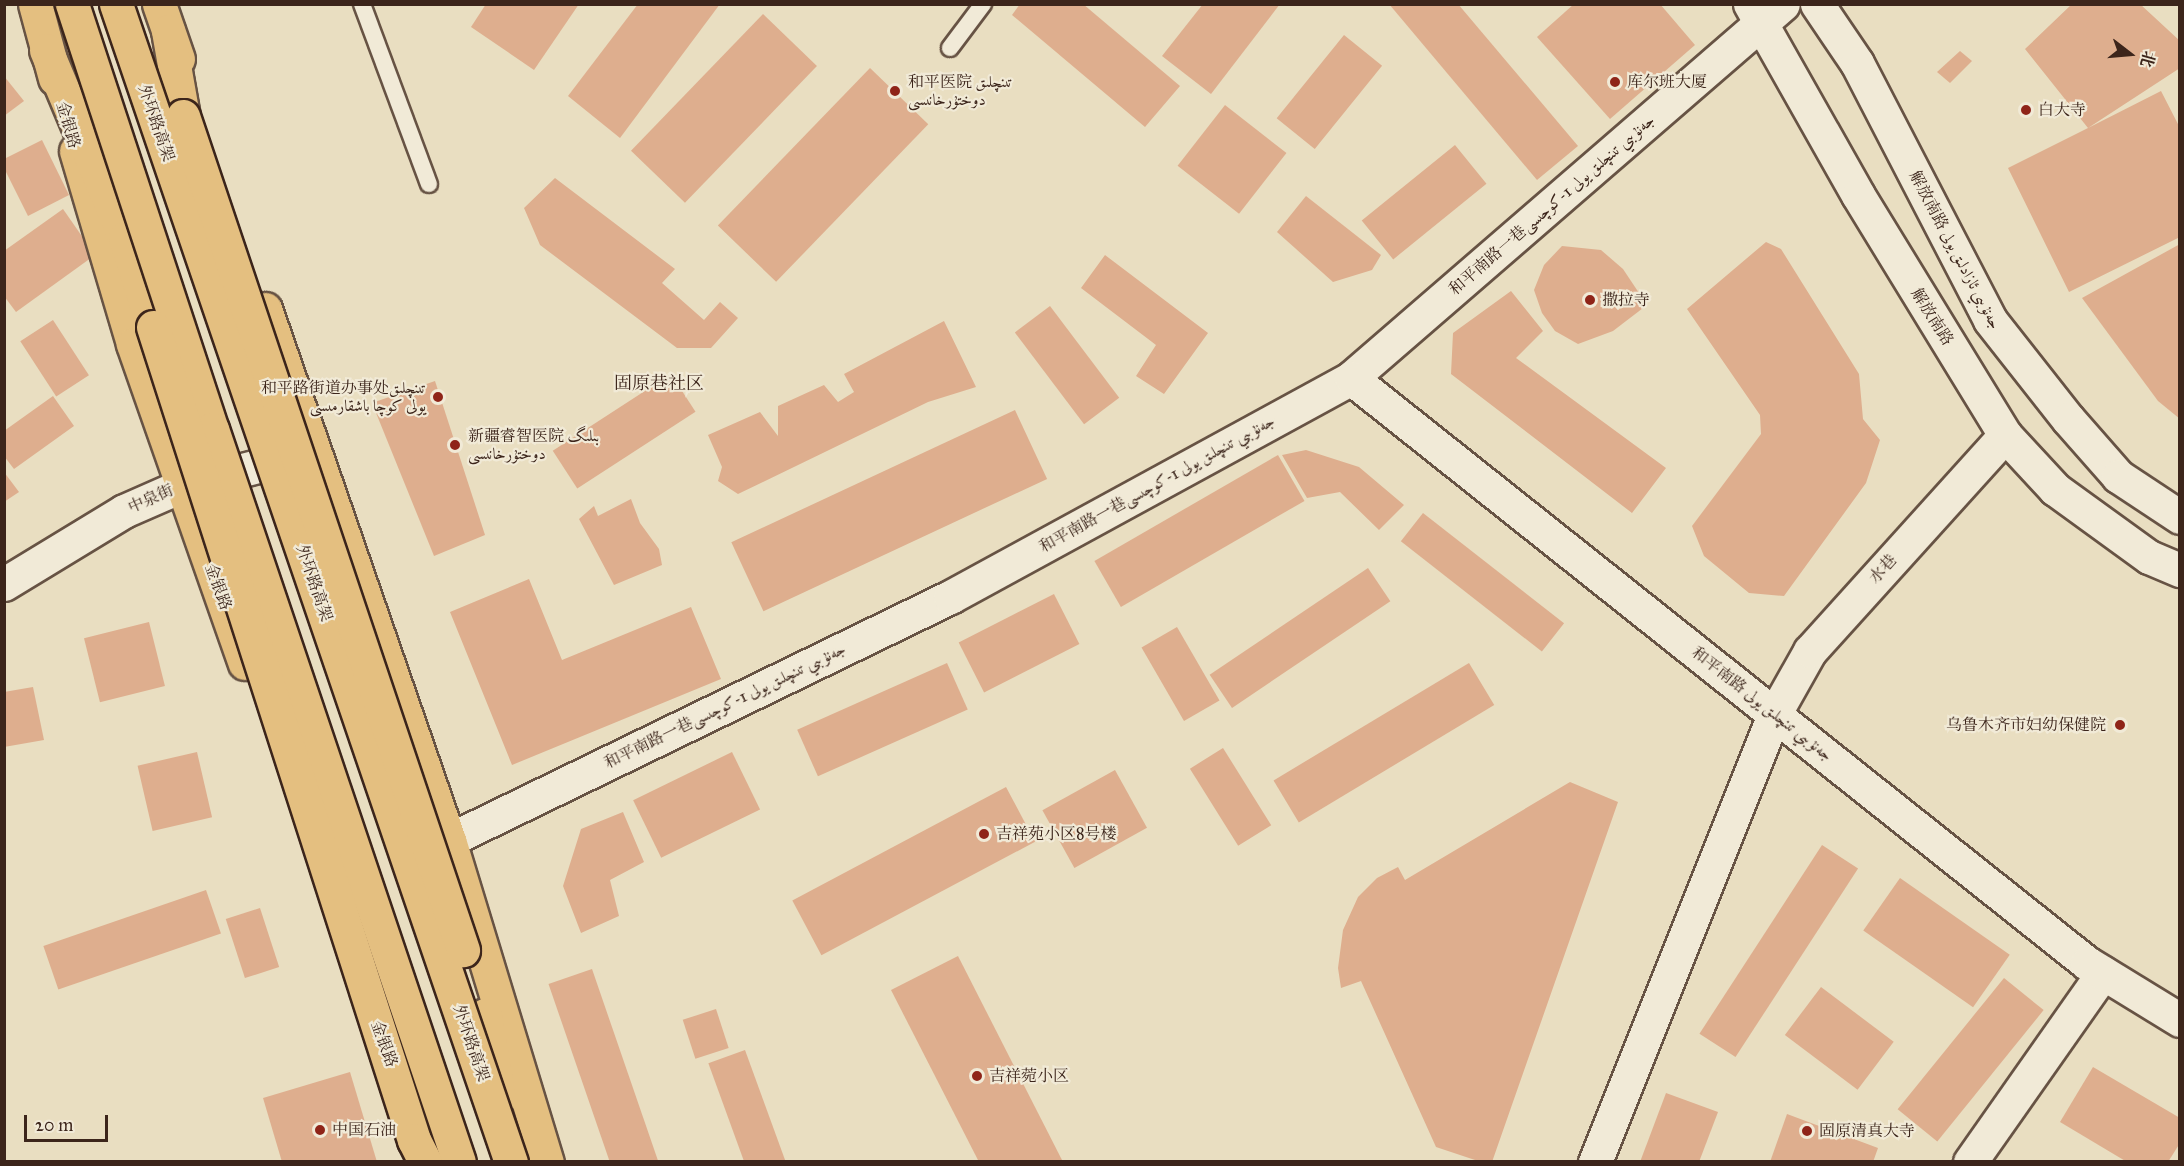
<!DOCTYPE html>
<html>
<head>
<meta charset="utf-8">
<style>
	body { margin:0 }
	#map { position:relative; width:2184px; height:1166px; overflow:hidden; background:#e9dec1; font-family:"IM FELL Great Primer",Amiri,"Noto Serif SC",serif }
	div>[style] { position:absolute }
	.building>* { inset:0; background:#deae8e; transform-origin:0 0 }
	.roads { filter:drop-shadow(2px 0 #675344) drop-shadow(-2px 0 #675344) drop-shadow(0 2px #675344) drop-shadow(0 -2px #675344) }
	.service>* { height:16px; margin:-8px; padding:0 8px; transform-origin:8px; border-radius:8px; background:#f1ead7 }
	.minor>* { height:33px; margin:-16.5px; padding:0 16.5px; transform-origin:16.5px; border-radius:16.5px; background:#f1ead7 }
	.tertiary>* { height:33px; margin:-16.5px; padding:0 16.5px; transform-origin:16.5px; border-radius:16.5px; background:#f1ead7 }
	.secondary>* { height:33px; margin:-16.5px; padding:0 16.5px; transform-origin:16.5px; border-radius:16.5px; background:#f1ead7 }
	.primary>* { height:33px; margin:-16.5px; padding:0 16.5px; transform-origin:16.5px; border-radius:16.5px; background:#e4bf80 }
	.trunk>* { height:33px; margin:-16.5px; padding:0 16.5px; transform-origin:16.5px; border-radius:16.5px; background:#e4bf80 }
	.bridges { filter:drop-shadow(2px 0 #3c251b) drop-shadow(-2px 0 #3c251b) drop-shadow(0 2px #3c251b) drop-shadow(0 -2px #3c251b) }
	.trunk-bridge>* { height:33px; margin:-16.5px; padding:0 16.5px; transform-origin:16.5px; border-radius:16.5px; background:#e4bf80 }
	.dots>* { width:16px; height:16px; translate:-50% -50%; box-sizing:border-box; border:3px solid #f1ead7; border-radius:50% }
	span { translate:-50% -50%; white-space:nowrap; text-align:center; line-height:1.15; -webkit-text-stroke:4.5px #f1ead7; paint-order:stroke }
	.poi-label { font-size:16px; color:#3c251b }
	.left { translate:0 -50%; text-align:left }
	.right { translate:-100% -50%; text-align:right }
	.street-label { font-size:16px; color:#3c251b }
	.neighbourhood-label { font-size:18px; color:#3c251b }
	.frame { position:absolute; inset:0; border:6px solid #3c251b; pointer-events:none }
	.north { position:absolute; left:2100px; top:24px; width:60px; height:60px; -webkit-text-stroke:4px #f1ead7; paint-order:stroke; rotate:106deg; font-size:16px; font-weight:700; line-height:24px; text-align:center; color:#3c251b }
	.north::after { content:''; display:block; margin:auto; width:21px; height:27px; background:#3c251b; clip-path:polygon(50% 0,100% 100%,50% 72%,0 100%) }
	.scale { position:absolute; left:24px; top:1115px; width:84px; height:27px; box-sizing:border-box; border:3px solid #3c251b; border-top:0; padding-left:8px; font-size:18px; line-height:21px; white-space:nowrap; color:#3c251b; -webkit-text-stroke:4px #f1ead7; paint-order:stroke }
</style>
</head>
<body>
<div id="map">
	<div class="building">
		<div style="clip-path:polygon(486px 4px,579px 4px,534px 70px,471px 27px)"></div>
		<div style="clip-path:polygon(638px 4px,720px 4px,620px 138px,568px 96px)"></div>
		<div style="clip-path:polygon(1020px 4px,1083px 4px,1180px 86px,1145px 127px,1012px 15px)"></div>
		<div style="clip-path:polygon(1203px 4px,1280px 4px,1211px 94px,1162px 56px)"></div>
		<div style="clip-path:polygon(1389px 4px,1458px 4px,1578px 146px,1537px 180px)"></div>
		<div style="clip-path:polygon(1574px 4px,1660px 4px,1695px 45px,1610px 119px,1537px 37px)"></div>
		<div style="clip-path:polygon(2072px 4px,2140px 4px,2180px 41px,2180px 68px,2088px 128px,2161px 91px,2180px 128px,2180px 237px,2069px 292px,2008px 168px,2088px 128px,2025px 49px)"></div>
		<div style="left:763px;top:14px;width:75px;height:190px;rotate:44deg"></div>
		<div style="left:1344px;top:35px;width:49px;height:107px;rotate:39deg"></div>
		<div style="clip-path:polygon(1960px 51px,1972px 61px,1950px 83px,1937px 72px)"></div>
		<div style="left:870px;top:68px;width:81px;height:219px;rotate:44deg"></div>
		<div style="clip-path:polygon(4px 76px,24px 101px,4px 116px)"></div>
		<div style="left:1225px;top:105px;width:78px;height:77px;rotate:38deg"></div>
		<div style="clip-path:polygon(42px 140px,69px 195px,28px 216px,4px 168px,4px 159px)"></div>
		<div style="left:1455px;top:145px;width:50px;height:120px;rotate:51deg"></div>
		<div style="clip-path:polygon(555px 178px,675px 269px,662px 283px,704px 320px,720px 302px,738px 318px,711px 348px,677px 348px,540px 245px,524px 208px)"></div>
		<div style="clip-path:polygon(1306px 196px,1381px 255px,1372px 270px,1333px 282px,1277px 232px)"></div>
		<div style="clip-path:polygon(63px 209px,95px 255px,16px 312px,4px 296px,4px 251px)"></div>
		<div style="clip-path:polygon(1766px 242px,1781px 249px,1859px 374px,1863px 419px,1880px 440px,1866px 483px,1784px 596px,1749px 593px,1704px 556px,1692px 526px,1761px 434px,1760px 415px,1687px 309px)"></div>
		<div style="clip-path:polygon(2180px 244px,2180px 419px,2158px 401px,2082px 298px)"></div>
		<div style="clip-path:polygon(1562px 246px,1601px 250px,1623px 269px,1647px 305px,1613px 331px,1578px 344px,1555px 331px,1542px 313px,1534px 290px,1544px 265px)"></div>
		<div style="clip-path:polygon(1105px 255px,1208px 333px,1164px 394px,1136px 376px,1156px 345px,1081px 288px)"></div>
		<div style="clip-path:polygon(1511px 291px,1543px 331px,1516px 358px,1666px 468px,1632px 513px,1451px 374px,1453px 333px)"></div>
		<div style="left:1050px;top:306px;width:115px;height:44px;rotate:53deg"></div>
		<div style="left:53px;top:320px;width:66px;height:39px;rotate:57deg"></div>
		<div style="clip-path:polygon(944px 321px,976px 387px,928px 402px,738px 494px,718px 481px,722px 467px,708px 435px,760px 412px,778px 436px,778px 406px,824px 385px,838px 402px,854px 392px,844px 374px)"></div>
		<div style="left:671px;top:374px;width:45px;height:141px;rotate:57deg"></div>
		<div style="clip-path:polygon(435px 381px,485px 535px,434px 556px,372px 403px)"></div>
		<div style="clip-path:polygon(53px 396px,74px 426px,14px 469px,4px 456px,4px 431px)"></div>
		<div style="left:1015px;top:410px;width:76px;height:313px;rotate:65deg"></div>
		<div style="clip-path:polygon(1306px 450px,1359px 467px,1404px 505px,1379px 530px,1340px 492px,1307px 498px,1282px 455px)"></div>
		<div style="left:1278px;top:455px;width:53px;height:212px;rotate:60deg"></div>
		<div style="clip-path:polygon(4px 472px,19px 492px,4px 502px)"></div>
		<div style="clip-path:polygon(631px 499px,640px 523px,659px 549px,662px 565px,614px 585px,579px 519px,594px 506px,598px 516px)"></div>
		<div style="left:1423px;top:513px;width:179px;height:36px;rotate:38deg"></div>
		<div style="left:1368px;top:568px;width:40px;height:191px;rotate:56deg"></div>
		<div style="clip-path:polygon(529px 579px,562px 660px,691px 607px,721px 679px,512px 765px,450px 612px)"></div>
		<div style="left:1054px;top:594px;width:56px;height:107px;rotate:63deg"></div>
		<div style="left:149px;top:622px;width:66px;height:67px;rotate:76deg"></div>
		<div style="left:1177px;top:627px;width:85px;height:41px;rotate:60deg"></div>
		<div style="left:947px;top:663px;width:51px;height:164px;rotate:66deg"></div>
		<div style="left:1469px;top:663px;width:49px;height:228px;rotate:59deg"></div>
		<div style="clip-path:polygon(33px 687px,44px 740px,4px 747px,4px 692px)"></div>
		<div style="left:1223px;top:748px;width:91px;height:39px;rotate:58deg"></div>
		<div style="left:197px;top:752px;width:67px;height:61px;rotate:77deg"></div>
		<div style="left:732px;top:752px;width:64px;height:110px;rotate:64deg"></div>
		<div style="left:1115px;top:770px;width:66px;height:83px;rotate:61deg"></div>
		<div style="clip-path:polygon(1570px 782px,1618px 802px,1492px 1162px,1481px 1162px,1436px 1147px,1361px 981px,1341px 988px,1338px 968px,1343px 930px,1358px 897px,1377px 878px,1398px 867px,1405px 880px)"></div>
		<div style="left:1006px;top:787px;width:62px;height:242px;rotate:62deg"></div>
		<div style="clip-path:polygon(623px 812px,644px 862px,610px 880px,619px 916px,581px 933px,563px 886px,581px 829px)"></div>
		<div style="left:1822px;top:845px;width:43px;height:225px;rotate:33deg"></div>
		<div style="left:1900px;top:878px;width:134px;height:64px;rotate:35deg"></div>
		<div style="left:206px;top:890px;width:46px;height:172px;rotate:71deg"></div>
		<div style="left:260px;top:908px;width:62px;height:36px;rotate:72deg"></div>
		<div style="clip-path:polygon(958px 956px,1063px 1162px,979px 1162px,891px 990px)"></div>
		<div style="left:592px;top:969px;width:205px;height:46px;rotate:71deg"></div>
		<div style="left:2004px;top:978px;width:51px;height:169px;rotate:39deg"></div>
		<div style="left:1821px;top:987px;width:91px;height:60px;rotate:37deg"></div>
		<div style="left:716px;top:1009px;width:41px;height:35px;rotate:72deg"></div>
		<div style="left:745px;top:1050px;width:119px;height:39px;rotate:70deg"></div>
		<div style="clip-path:polygon(2093px 1067px,2180px 1118px,2180px 1143px,2168px 1162px,2127px 1162px,2060px 1122px)"></div>
		<div style="clip-path:polygon(350px 1072px,377px 1162px,282px 1162px,263px 1098px)"></div>
		<div style="clip-path:polygon(1666px 1093px,1718px 1112px,1699px 1162px,1640px 1162px)"></div>
		<div style="clip-path:polygon(1787px 1114px,1878px 1148px,1873px 1162px,1770px 1162px)"></div>
	</div>
	<div class="roads">
		<div class="service">
			<div style="left:362px;top:4px;width:192px;rotate:69.6deg"></div>
			<div style="left:950px;top:48px;width:55px;rotate:-53.1deg"></div>
		</div>
		<div class="minor">
			<div style="left:449px;top:840px;width:557px;rotate:-25.87deg"></div>
			<div style="left:950px;top:597px;width:457px;rotate:-28.6deg"></div>
			<div style="left:1351px;top:378px;width:571px;rotate:-40.88deg"></div>
			<div style="left:1595px;top:1162px;width:484px;rotate:-68.2deg"></div>
			<div style="left:1775px;top:713px;width:71px;rotate:-60.6deg"></div>
			<div style="left:1810px;top:651px;width:291px;rotate:-47.9deg"></div>
			<div style="left:1970px;top:1162px;width:231px;rotate:-54.9deg"></div>
		</div>
		<div class="tertiary">
			<div style="left:1351px;top:378px;width:940px;rotate:38.48deg"></div>
			<div style="left:2087px;top:963px;width:109px;rotate:31.5deg"></div>
			<div style="left:4px;top:584px;width:140px;rotate:-31.3deg"></div>
			<div style="left:124px;top:511px;width:62px;rotate:-23.7deg"></div>
			<div style="left:181px;top:486px;width:123px;rotate:-14.6deg"></div>
		</div>
		<div class="secondary">
			<div style="left:1750px;top:4px;width:219px;rotate:60.5deg"></div>
			<div style="left:1858px;top:195px;width:281px;rotate:58.5deg"></div>
			<div style="left:2005px;top:435px;width:74px;rotate:47.2deg"></div>
			<div style="left:2055px;top:489px;width:116px;rotate:35.9deg"></div>
			<div style="left:2149px;top:557px;width:34px;rotate:23deg"></div>
			<div style="left:1817px;top:4px;width:71px;rotate:55.9deg"></div>
			<div style="left:1857px;top:63px;width:289px;rotate:62.6deg"></div>
			<div style="left:1990px;top:320px;width:126px;rotate:51.8deg"></div>
			<div style="left:2068px;top:419px;width:76px;rotate:48.7deg"></div>
			<div style="left:2118px;top:476px;width:74px;rotate:33.5deg"></div>
		</div>
		<div class="primary">
			<div style="left:35px;top:4px;width:77px;rotate:74.9deg"></div>
			<div style="left:159px;top:4px;width:58px;rotate:70.9deg"></div>
			<div style="left:76px;top:151px;width:201px;rotate:73.5deg"></div>
			<div style="left:133px;top:344px;width:338px;rotate:70.7deg"></div>
			<div style="left:265px;top:309px;width:562px;rotate:70.89deg"></div>
			<div style="left:449px;top:840px;width:337px;rotate:73.1deg"></div>
		</div>
		<div class="trunk">
			<div style="left:168px;top:31px;width:86px;rotate:80deg"></div>
			<div style="left:46px;top:50px;width:204px;rotate:67.2deg"></div>
			<div style="left:125px;top:238px;width:93px;rotate:72.5deg"></div>
			<div style="left:485px;top:1015px;width:85px;rotate:80.5deg"></div>
		</div>
	</div>
	<div class="bridges">
		<div class="trunk-bridge">
			<div style="left:72px;top:4px;width:447px;rotate:71.8deg"></div>
			<div style="left:212px;top:429px;width:773px;rotate:71.38deg"></div>
			<div style="left:116px;top:4px;width:1224px;rotate:71.17deg"></div>
			<div style="left:183px;top:116px;width:880px;rotate:71.44deg"></div>
			<div style="left:153px;top:327px;width:854px;rotate:72.2deg"></div>
			<div style="left:414px;top:1140px;width:25px;rotate:63deg"></div>
		</div>
	</div>
	<div class="dots">
		<div style="left:1615px;top:82px;background:#8f2418"></div>
		<div style="left:895px;top:91px;background:#8f2418"></div>
		<div style="left:2026px;top:110px;background:#8f2418"></div>
		<div style="left:1590px;top:300px;background:#8f2418"></div>
		<div style="left:438px;top:397px;background:#8f2418"></div>
		<div style="left:455px;top:445px;background:#8f2418"></div>
		<div style="left:2120px;top:725px;background:#8f2418"></div>
		<div style="left:984px;top:834px;background:#8f2418"></div>
		<div style="left:977px;top:1076px;background:#8f2418"></div>
		<div style="left:320px;top:1130px;background:#8f2418"></div>
		<div style="left:1807px;top:1131px;background:#8f2418"></div>
	</div>
	<div class="poi-label">
		<span class="left" style="left:908px;top:91px">和平医院 تىنچلىق<br>دوختۇرخانىسى</span>
		<span class="left" style="left:1627px;top:82px">库尔班大厦</span>
		<span class="left" style="left:2038px;top:110px">白大寺</span>
		<span class="left" style="left:1602px;top:300px">撒拉寺</span>
		<span class="right" style="left:426px;top:397px">和平路街道办事处تىنچلىق<br>يولى كوچا باشقارمىسى</span>
		<span class="left" style="left:468px;top:445px">新疆睿智医院 بىلىگ<br>دوختۇرخانىسى</span>
		<span class="right" style="left:2106px;top:725px">乌鲁木齐市妇幼保健院</span>
		<span class="left" style="left:996px;top:834px">吉祥苑小区8号楼</span>
		<span class="left" style="left:989px;top:1076px">吉祥菀小区</span>
		<span class="left" style="left:332px;top:1130px">中国石油</span>
		<span class="left" style="left:1819px;top:1131px">固原清真大寺</span>
	</div>
	<div class="street-label">
		<span style="left:156px;top:123px;rotate:71deg">外环路高架</span>
		<span style="left:68px;top:125px;rotate:74deg">金银路</span>
		<span style="left:1552px;top:205px;rotate:-41deg">和平南路一巷جەنۇبىي تىنچلىق يولى 1-كوچىسى</span>
		<span style="left:1955px;top:250px;rotate:62deg">解放南路 جەنۇبىي ئازادلىق يولى</span>
		<span style="left:1932px;top:317px;rotate:58deg">解放南路</span>
		<span style="left:1157px;top:484px;rotate:-29deg">和平南路一巷جەنۇبىي تىنچلىق يولى 1-كوچىسى</span>
		<span style="left:151px;top:499px;rotate:-24deg">中泉街</span>
		<span style="left:1883px;top:569px;rotate:-48deg">水巷</span>
		<span style="left:314px;top:583px;rotate:71deg">外环路高架</span>
		<span style="left:218px;top:587px;rotate:70deg">金银路</span>
		<span style="left:1762px;top:704px;rotate:38deg">和平南路 جەنۇبىي تىنچلىق يولى</span>
		<span style="left:725px;top:706px;rotate:-26deg">和平南路一巷جەنۇبىي تىنچلىق يولى 1-كوچىسى</span>
		<span style="left:471px;top:1043px;rotate:71deg">外环路高架</span>
		<span style="left:384px;top:1044px;rotate:70deg">金银路</span>
	</div>
	<div class="neighbourhood-label">
		<span style="left:659px;top:383px">固原巷社区</span>
	</div>
	<div class="frame"></div>
	<div class="north">北</div>
	<div class="scale">20 m</div>
</div>
</body>
</html>
